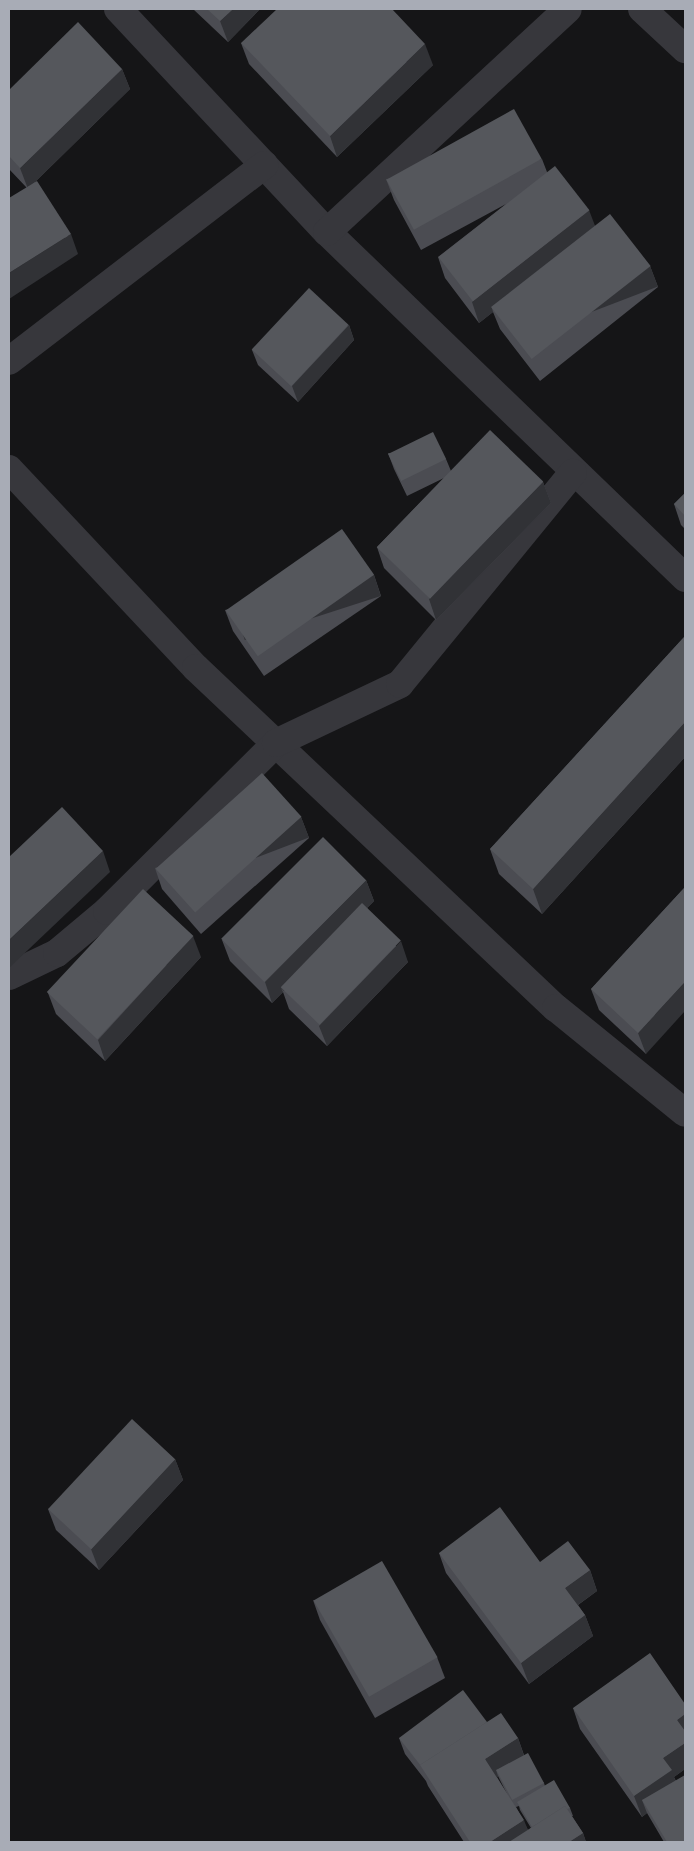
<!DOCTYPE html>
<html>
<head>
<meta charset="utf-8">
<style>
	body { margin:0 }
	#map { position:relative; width:694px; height:1851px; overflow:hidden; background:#151517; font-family:"Space Grotesk",sans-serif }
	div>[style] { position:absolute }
	.street>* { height:28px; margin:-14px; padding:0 14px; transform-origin:14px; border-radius:14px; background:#37373c }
	.wall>* { inset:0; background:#4b4c52 }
	.shaded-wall>* { inset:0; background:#313236; transform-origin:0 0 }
	.building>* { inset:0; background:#55575c; transform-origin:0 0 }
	span { translate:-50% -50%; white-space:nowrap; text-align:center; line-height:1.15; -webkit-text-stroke:4.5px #101012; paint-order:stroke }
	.frame { position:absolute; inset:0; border:10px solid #a8acb6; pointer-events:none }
</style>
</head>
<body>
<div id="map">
	<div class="street">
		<div style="left:118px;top:9px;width:306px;rotate:46.9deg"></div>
		<div style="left:327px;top:232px;width:498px;rotate:44deg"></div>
		<div style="left:642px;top:9px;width:59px;rotate:42.9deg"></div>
		<div style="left:327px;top:232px;width:328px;rotate:-42.8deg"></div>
		<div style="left:9px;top:361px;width:322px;rotate:-37.5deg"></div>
		<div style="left:9px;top:469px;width:273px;rotate:46.8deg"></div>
		<div style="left:196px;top:668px;width:495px;rotate:43.4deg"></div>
		<div style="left:556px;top:1008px;width:166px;rotate:39.1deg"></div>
		<div style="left:9px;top:976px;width:53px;rotate:-25.6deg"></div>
		<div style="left:57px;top:953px;width:65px;rotate:-40deg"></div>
		<div style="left:107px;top:911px;width:238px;rotate:-44.8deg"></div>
		<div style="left:276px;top:743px;width:137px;rotate:-25.4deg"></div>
		<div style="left:400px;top:684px;width:273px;rotate:-50.7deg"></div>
	</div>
	<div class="wall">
		<div style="clip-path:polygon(193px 9px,260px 9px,228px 42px)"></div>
		<div style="clip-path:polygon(241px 43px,433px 65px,337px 157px,249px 64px)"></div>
		<div style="clip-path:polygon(122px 69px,130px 89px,35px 182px,78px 254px,26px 187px,9px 169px,9px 90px)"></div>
		<div style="clip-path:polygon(542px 159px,547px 172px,595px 226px,650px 266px,658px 287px,540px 381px,500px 329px,493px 312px,479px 323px,445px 278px,438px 257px,506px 204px,421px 250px,394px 200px,386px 179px)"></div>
		<div style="clip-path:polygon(349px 325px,354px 340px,298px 402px,258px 365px,252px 350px)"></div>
		<div style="clip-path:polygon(388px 453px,446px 459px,451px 471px,543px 482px,551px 503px,436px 620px,384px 568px,377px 547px,444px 478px,407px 496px,394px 469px)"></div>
		<div style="clip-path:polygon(685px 493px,685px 529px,681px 525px,674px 504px)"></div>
		<div style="clip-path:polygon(374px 575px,381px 596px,264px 676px,233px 631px,225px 610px)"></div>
		<div style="clip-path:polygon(685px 636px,685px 757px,542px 914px,499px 874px,490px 849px)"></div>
		<div style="clip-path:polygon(301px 817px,309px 838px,201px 934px,162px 889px,155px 868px)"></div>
		<div style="clip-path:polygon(366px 880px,374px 901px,367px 908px,408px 962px,327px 1046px,289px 1009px,283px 992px,272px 1003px,230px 961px,222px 940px)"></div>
		<div style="clip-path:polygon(685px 887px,646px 1054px,599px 1010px,591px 989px)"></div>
		<div style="clip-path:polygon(201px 957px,105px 1061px,56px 1014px,48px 993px)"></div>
		<div style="clip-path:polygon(175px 1459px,183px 1480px,99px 1570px,56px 1530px,48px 1509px)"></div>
		<div style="clip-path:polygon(439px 1553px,540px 1562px,590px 1570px,597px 1591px,578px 1605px,585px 1615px,593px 1636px,529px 1684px,446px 1573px)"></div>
		<div style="clip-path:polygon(313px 1600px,437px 1657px,445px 1678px,375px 1718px,320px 1620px)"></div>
		<div style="clip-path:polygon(685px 1704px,685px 1769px,674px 1777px,676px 1781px,685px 1842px,664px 1842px,647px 1813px,642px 1817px,580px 1729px,573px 1708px)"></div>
		<div style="clip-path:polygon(evenodd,487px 1722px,518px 1738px,524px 1755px,544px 1783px,545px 1786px,570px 1808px,573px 1816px,572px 1816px,583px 1833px,586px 1842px,464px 1842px,428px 1786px,426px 1781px,405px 1754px,399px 1738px,487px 1722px,498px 1776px,508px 1796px,497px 1777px,498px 1776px,487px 1722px,519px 1806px,520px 1810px,531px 1828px,528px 1830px,516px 1807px,519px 1806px)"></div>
	</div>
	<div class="shaded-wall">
		<div style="clip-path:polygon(233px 9px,260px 9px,228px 42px,220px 21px)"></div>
		<div style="clip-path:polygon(425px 44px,433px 65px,337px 157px,330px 136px)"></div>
		<div style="clip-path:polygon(122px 69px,130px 89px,28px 189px,20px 168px)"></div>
		<div style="clip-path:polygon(589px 210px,597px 231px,492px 308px,493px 312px,479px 323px,472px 302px)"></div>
		<div style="clip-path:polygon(71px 234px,78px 254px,9px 299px,9px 273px)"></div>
		<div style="left:650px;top:266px;width:22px;height:150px;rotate:69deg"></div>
		<div style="clip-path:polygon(349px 325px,354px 340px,298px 402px,292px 386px)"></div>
		<div style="clip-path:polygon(543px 482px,551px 503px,436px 620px,429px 599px)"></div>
		<div style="left:374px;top:575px;width:22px;height:143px;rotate:72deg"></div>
		<div style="clip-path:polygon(685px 722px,685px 757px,542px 914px,533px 889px)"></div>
		<div style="left:301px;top:817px;width:22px;height:144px;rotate:69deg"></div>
		<div style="clip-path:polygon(103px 851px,110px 872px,9px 968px,9px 940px)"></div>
		<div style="clip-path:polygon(366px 880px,374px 901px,284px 991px,281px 988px,283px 992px,272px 1003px,265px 982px)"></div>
		<div style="clip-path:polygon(193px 936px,201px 957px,105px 1061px,98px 1040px)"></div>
		<div style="clip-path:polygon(401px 941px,408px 962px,327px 1046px,319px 1026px)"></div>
		<div style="clip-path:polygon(685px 982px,685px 1011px,646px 1054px,638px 1033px)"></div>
		<div style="clip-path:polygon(175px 1459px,183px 1480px,99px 1570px,91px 1549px)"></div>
		<div style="clip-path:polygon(590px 1570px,597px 1591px,572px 1609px,565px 1588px)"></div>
		<div style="clip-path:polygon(585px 1615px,593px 1636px,529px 1684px,521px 1663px)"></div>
		<div style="clip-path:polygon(685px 1714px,685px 1741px,677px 1720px)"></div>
		<div style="clip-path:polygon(518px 1738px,525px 1759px,496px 1770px,498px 1776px,493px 1780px,485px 1759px)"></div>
		<div style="clip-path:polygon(685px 1743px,685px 1769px,674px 1777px,679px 1791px,642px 1800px,647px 1813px,642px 1817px,634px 1796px,663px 1758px)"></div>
		<div style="clip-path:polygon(524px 1820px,532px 1841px,530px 1842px,490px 1842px)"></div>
		<div style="clip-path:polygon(583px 1833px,586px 1842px,569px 1842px)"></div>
	</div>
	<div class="building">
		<div style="clip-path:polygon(207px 9px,233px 9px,220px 21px)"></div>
		<div style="clip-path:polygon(277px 9px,392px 9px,425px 44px,330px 136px,241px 43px)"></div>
		<div style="clip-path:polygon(78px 22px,122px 69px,20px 168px,9px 156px,9px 90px)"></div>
		<div style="left:514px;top:109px;width:57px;height:146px;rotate:61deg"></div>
		<div style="left:555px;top:166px;width:56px;height:148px;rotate:52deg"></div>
		<div style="clip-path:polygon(37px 181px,71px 234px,9px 273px,9px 198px)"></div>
		<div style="left:610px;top:214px;width:66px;height:151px;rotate:52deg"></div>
		<div style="left:309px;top:288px;width:54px;height:84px;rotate:43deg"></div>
		<div style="left:490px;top:430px;width:74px;height:163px;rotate:44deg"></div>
		<div style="left:433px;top:432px;width:30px;height:50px;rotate:64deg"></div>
		<div style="clip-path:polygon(685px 493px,685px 516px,674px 504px)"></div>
		<div style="left:342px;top:529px;width:56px;height:142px;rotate:55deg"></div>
		<div style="clip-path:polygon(685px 636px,685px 722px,533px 889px,490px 849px)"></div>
		<div style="left:262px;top:773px;width:59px;height:143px;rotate:48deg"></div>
		<div style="clip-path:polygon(62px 807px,103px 851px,9px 940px,9px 857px)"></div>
		<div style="left:323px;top:837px;width:61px;height:144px;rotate:45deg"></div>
		<div style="clip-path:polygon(685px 887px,685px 982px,638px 1033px,591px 989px)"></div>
		<div style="left:143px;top:889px;width:69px;height:141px;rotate:43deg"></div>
		<div style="left:362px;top:903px;width:54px;height:117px;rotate:44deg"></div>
		<div style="left:132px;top:1419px;width:59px;height:123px;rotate:43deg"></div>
		<div style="clip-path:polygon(500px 1507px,540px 1562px,568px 1541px,590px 1570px,565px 1588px,585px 1615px,521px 1663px,439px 1553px)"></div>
		<div style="left:382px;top:1561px;width:111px;height:79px;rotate:60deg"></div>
		<div style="clip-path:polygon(650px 1653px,685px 1704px,685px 1714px,677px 1720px,685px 1731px,685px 1743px,663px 1758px,672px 1770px,634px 1796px,573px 1708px)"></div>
		<div style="clip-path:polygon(463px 1690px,487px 1722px,420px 1765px,421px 1766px,399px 1738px)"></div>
		<div style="clip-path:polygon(501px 1713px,518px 1738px,485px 1759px,524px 1820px,490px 1842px,470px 1842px,420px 1765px)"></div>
		<div style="left:528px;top:1753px;width:34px;height:36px;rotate:62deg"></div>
		<div style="clip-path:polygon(685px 1775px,685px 1842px,667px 1842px,642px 1800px)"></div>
		<div style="clip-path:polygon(554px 1780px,570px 1808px,567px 1809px,565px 1806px,532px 1827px,517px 1802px)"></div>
		<div style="clip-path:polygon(565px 1806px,583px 1833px,569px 1842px,509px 1842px)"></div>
	</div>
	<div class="frame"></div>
</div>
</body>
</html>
